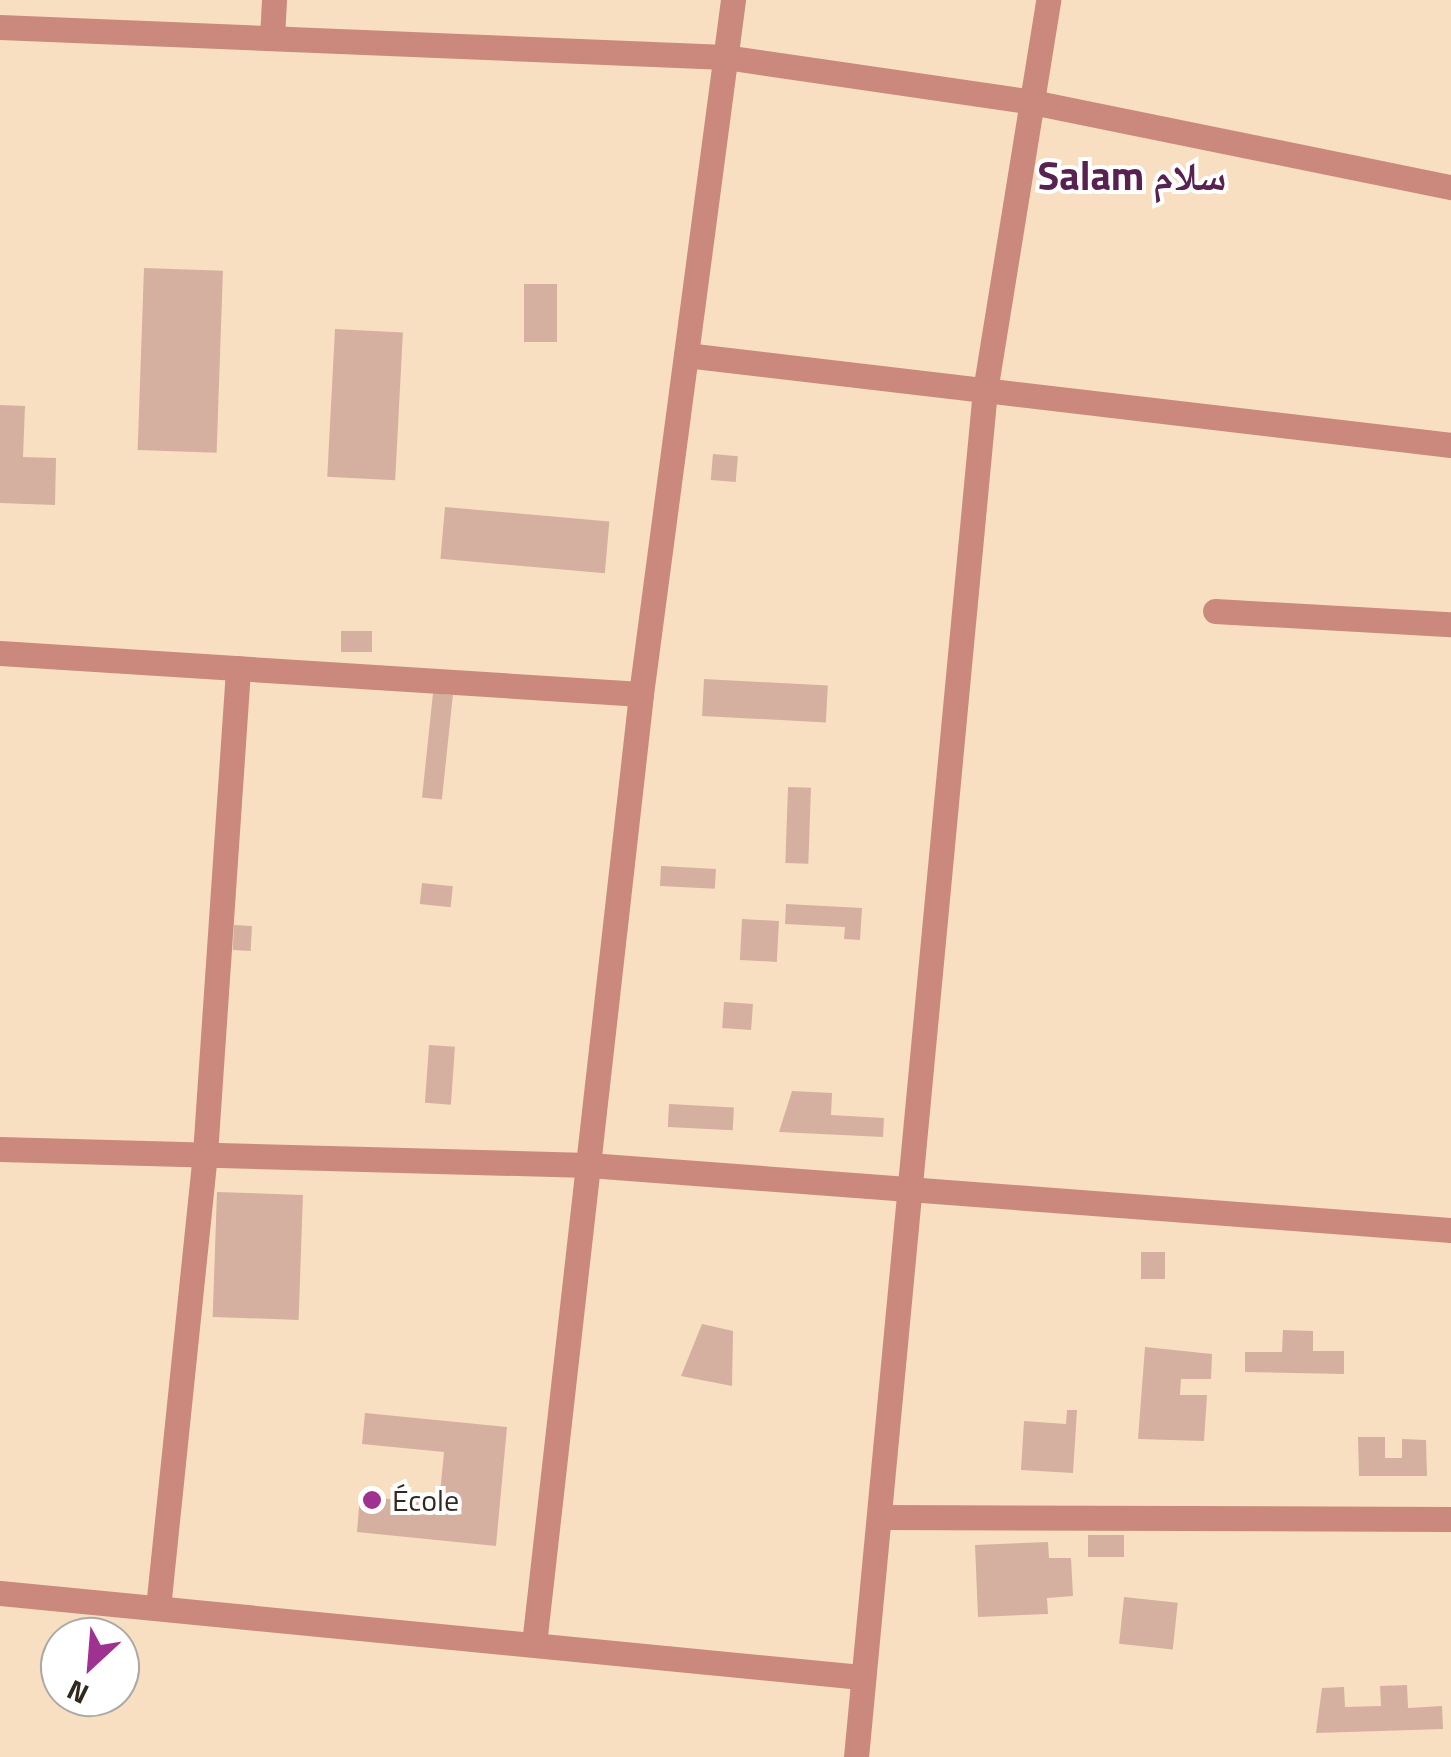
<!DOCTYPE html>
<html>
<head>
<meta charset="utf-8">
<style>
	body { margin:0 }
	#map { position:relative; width:1451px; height:1757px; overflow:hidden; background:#f8dfc1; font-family:"Titillium Web","Noto Naskh Arabic",sans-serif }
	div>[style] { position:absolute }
	.building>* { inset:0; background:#d5b0a0; transform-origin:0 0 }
	.minor>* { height:25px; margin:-12.5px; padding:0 12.5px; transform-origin:12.5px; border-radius:12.5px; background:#ca897c }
	.dots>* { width:28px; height:28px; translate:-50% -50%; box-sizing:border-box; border:5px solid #fff; border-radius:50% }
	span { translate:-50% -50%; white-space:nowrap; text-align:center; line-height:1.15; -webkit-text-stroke:8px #fff; paint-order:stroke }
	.poi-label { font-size:30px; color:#32291e }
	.left { translate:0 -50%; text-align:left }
	.district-label { font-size:40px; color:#582250; font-weight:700 }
	.north { position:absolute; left:40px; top:1617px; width:100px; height:100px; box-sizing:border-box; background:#fff; border:2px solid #ada9a5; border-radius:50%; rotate:206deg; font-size:28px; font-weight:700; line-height:40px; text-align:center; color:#32291e }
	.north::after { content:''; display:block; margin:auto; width:35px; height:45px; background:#9f3190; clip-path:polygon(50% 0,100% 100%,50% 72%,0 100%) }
</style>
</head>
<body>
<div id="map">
	<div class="building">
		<div style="left:144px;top:268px;width:79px;height:182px;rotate:2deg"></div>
		<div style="left:524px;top:284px;width:33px;height:58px"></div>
		<div style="left:335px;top:329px;width:68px;height:148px;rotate:3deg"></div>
		<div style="clip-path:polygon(0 405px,25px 406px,23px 457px,56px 458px,55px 505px,0 503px)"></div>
		<div style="left:713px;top:454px;width:25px;height:26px;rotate:5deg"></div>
		<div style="left:445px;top:507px;width:165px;height:52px;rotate:5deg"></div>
		<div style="left:372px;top:631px;width:21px;height:31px;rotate:90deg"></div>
		<div style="left:704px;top:679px;width:124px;height:37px;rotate:3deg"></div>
		<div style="left:433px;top:693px;width:20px;height:105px;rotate:6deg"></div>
		<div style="left:788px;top:787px;width:23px;height:76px;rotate:2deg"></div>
		<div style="left:661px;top:866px;width:55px;height:20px;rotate:3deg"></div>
		<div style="left:422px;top:883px;width:31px;height:21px;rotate:6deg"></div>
		<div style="clip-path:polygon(786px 904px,862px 908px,860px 940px,844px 939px,845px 927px,785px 924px)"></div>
		<div style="left:742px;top:919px;width:37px;height:41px;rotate:3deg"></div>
		<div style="left:234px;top:925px;width:18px;height:25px;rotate:3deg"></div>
		<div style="left:724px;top:1002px;width:29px;height:26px;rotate:4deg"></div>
		<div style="left:429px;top:1045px;width:26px;height:58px;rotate:4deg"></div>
		<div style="clip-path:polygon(792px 1091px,832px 1093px,831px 1115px,884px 1118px,883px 1137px,779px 1132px)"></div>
		<div style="left:669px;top:1104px;width:65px;height:23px;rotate:3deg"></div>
		<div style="left:217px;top:1192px;width:86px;height:125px;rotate:2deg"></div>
		<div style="left:1141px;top:1252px;width:24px;height:27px"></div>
		<div style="clip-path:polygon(702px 1324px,733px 1331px,732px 1386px,681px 1376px)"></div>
		<div style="clip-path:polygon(1283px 1330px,1313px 1331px,1313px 1351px,1344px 1351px,1344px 1374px,1245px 1372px,1245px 1352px,1282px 1352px)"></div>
		<div style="clip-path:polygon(1145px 1347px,1212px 1354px,1211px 1379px,1181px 1379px,1180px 1395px,1207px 1395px,1204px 1441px,1138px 1439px)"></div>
		<div style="clip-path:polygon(1067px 1410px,1077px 1410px,1073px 1473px,1021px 1470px,1024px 1421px,1066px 1424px)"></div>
		<div style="clip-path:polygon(365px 1413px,507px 1427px,496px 1546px,357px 1532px,360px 1496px,439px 1504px,444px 1452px,362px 1444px)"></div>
		<div style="clip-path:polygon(1358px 1437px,1385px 1437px,1385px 1458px,1402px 1458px,1402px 1439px,1426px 1440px,1427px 1476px,1359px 1476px)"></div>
		<div style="left:1124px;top:1535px;width:22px;height:36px;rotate:90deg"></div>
		<div style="clip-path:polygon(1048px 1542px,1049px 1558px,1071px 1558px,1073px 1596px,1047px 1598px,1048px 1614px,978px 1617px,975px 1545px)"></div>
		<div style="left:1124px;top:1597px;width:54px;height:47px;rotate:6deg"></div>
		<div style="clip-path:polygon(1407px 1685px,1408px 1708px,1442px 1706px,1443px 1729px,1316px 1733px,1322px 1688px,1344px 1687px,1345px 1707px,1381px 1706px,1380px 1686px)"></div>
	</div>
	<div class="minor">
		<div style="left:0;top:27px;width:726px;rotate:2.37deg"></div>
		<div style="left:725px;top:57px;width:310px;rotate:8.3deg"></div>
		<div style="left:1032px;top:102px;width:428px;rotate:11.5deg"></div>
		<div style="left:272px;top:38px;width:38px;rotate:-87deg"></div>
		<div style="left:686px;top:355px;width:770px;rotate:6.71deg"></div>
		<div style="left:1215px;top:611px;width:236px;rotate:3.2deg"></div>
		<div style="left:0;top:653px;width:642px;rotate:3.66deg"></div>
		<div style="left:0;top:1149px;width:589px;rotate:1.56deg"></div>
		<div style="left:589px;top:1165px;width:864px;rotate:4.31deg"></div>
		<div style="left:880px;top:1517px;width:571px;rotate:0.2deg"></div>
		<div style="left:0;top:1593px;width:865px;rotate:5.57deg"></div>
		<div style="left:158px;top:1608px;width:456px;rotate:-84.1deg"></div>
		<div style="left:205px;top:1154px;width:487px;rotate:-86.1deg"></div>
		<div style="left:534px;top:1644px;width:956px;rotate:-83.57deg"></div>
		<div style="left:641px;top:694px;width:700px;rotate:-82.45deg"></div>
		<div style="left:856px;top:1757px;width:1372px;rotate:-84.61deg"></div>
		<div style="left:985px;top:391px;width:396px;rotate:-80.8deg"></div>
	</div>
	<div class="dots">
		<div style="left:372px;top:1500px;background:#9f3190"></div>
	</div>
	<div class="poi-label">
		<span class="left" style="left:392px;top:1500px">École</span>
	</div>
	<div class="district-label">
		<span style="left:1132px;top:176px">Salam سلام</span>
	</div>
	<div class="north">N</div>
</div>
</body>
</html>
